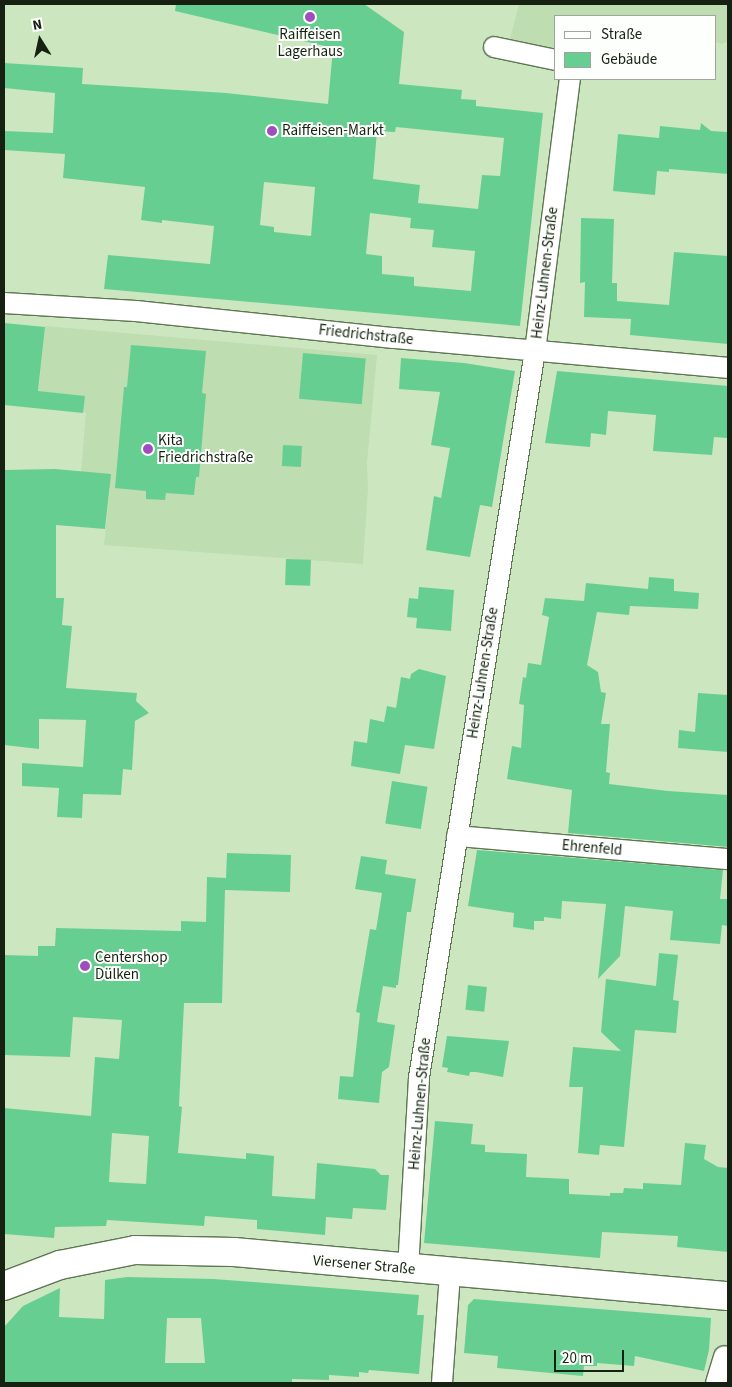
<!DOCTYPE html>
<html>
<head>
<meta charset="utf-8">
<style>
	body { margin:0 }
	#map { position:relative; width:732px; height:1387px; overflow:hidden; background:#cce7bf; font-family:"Source Sans 3",sans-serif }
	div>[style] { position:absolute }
	.built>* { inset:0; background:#beddb0 }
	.building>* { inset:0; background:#67ce92; transform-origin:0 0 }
	.roads { filter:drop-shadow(1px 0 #5e7653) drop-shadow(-1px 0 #5e7653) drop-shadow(0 1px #5e7653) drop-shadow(0 -1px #5e7653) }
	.street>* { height:20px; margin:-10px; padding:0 10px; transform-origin:10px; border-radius:10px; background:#fff }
	.secondary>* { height:28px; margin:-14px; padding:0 14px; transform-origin:14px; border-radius:14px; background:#fff }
	.dots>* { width:14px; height:14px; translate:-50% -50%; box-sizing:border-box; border:2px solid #fcfffb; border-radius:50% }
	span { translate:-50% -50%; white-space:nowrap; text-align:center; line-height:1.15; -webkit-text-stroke:4px #fcfffb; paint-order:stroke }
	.poi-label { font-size:15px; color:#172112 }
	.left { translate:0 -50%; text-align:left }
	.street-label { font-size:15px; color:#172112 }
	.frame { position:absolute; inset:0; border:5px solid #172112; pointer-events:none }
	.legend { position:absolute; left:554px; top:15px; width:162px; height:65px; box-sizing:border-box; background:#fcfffb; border:1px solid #a0a69e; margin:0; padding:6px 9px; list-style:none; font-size:15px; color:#172112 }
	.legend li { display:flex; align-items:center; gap:10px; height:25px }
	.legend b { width:25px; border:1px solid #a0a69e }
	.north { position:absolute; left:15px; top:15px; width:50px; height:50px; -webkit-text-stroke:4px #fcfffb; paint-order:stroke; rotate:350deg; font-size:14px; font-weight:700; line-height:20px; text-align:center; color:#172112 }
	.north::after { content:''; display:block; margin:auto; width:18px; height:22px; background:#172112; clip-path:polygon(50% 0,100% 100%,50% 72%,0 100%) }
	.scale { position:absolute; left:554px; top:1350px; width:70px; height:22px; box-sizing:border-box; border:2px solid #172112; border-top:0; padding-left:6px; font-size:15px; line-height:18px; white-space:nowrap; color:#172112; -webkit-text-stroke:4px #fcfffb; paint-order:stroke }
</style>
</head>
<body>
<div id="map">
	<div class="built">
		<div style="clip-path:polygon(519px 4px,728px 4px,728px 41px,722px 44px,716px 42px,716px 16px,556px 16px,556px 50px,510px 39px)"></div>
		<div style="clip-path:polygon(45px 326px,377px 355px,367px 463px,368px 489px,363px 564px,104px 545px,110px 488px,80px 485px,86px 412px,37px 408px)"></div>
	</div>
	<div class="building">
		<div style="clip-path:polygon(evenodd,176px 4px,364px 4px,404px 32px,399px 84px,462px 90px,461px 99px,476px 100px,476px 106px,543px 113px,520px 326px,104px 289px,108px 255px,210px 264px,214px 226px,162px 220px,162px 223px,141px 220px,145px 187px,63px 178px,65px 154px,4px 150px,4px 131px,53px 133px,55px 93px,4px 88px,4px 63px,83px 68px,82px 84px,226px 93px,328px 104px,333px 48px,175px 11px,176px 4px,396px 127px,504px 138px,500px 176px,482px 175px,478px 209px,418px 203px,420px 185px,373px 179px,377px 131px,395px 132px,396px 127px,176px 4px,264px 182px,315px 187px,311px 236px,274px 232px,274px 227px,260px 225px,264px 182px,176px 4px,370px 213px,411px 218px,410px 228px,434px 230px,432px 247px,475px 251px,471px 291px,414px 286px,414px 277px,382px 274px,382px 256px,366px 254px,370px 213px)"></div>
		<div style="clip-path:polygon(701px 123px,711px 131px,728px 132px,728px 174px,669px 169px,669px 172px,657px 171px,655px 195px,613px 191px,618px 134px,659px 138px,660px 126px,700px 130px)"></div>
		<div style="clip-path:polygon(581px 218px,614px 219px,612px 283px,617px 283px,617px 301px,669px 305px,674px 252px,728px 256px,728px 344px,630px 335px,631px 319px,584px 317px,585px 282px,580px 283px)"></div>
		<div style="clip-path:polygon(4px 323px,45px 327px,38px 391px,85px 396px,83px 413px,4px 405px)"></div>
		<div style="clip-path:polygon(131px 345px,206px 351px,202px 393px,206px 394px,199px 477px,196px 477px,194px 495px,166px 493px,165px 500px,146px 499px,146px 491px,115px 488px,124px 387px,127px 387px)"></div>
		<div style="left:303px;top:353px;width:63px;height:46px;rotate:5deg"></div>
		<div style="clip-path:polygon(401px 358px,464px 363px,515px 371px,492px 507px,480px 505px,470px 557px,426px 550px,434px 496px,441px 498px,450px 448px,431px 445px,440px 392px,399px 389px)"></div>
		<div style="clip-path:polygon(557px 371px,728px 386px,727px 438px,714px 437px,712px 455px,653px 451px,656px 415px,608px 411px,606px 435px,591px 433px,590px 447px,545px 443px)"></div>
		<div style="left:283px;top:445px;width:19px;height:21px;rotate:3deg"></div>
		<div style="clip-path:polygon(55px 469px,111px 474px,105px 529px,56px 525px,56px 598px,64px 598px,62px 625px,72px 626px,66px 688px,137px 693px,136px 701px,149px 713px,135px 721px,132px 770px,123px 769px,121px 795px,83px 794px,82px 818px,57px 817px,59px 788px,22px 786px,22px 763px,83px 767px,86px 720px,39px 719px,39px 749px,4px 745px,4px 470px)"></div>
		<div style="left:286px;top:559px;width:25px;height:26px;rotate:2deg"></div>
		<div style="clip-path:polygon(649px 577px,674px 579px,674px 591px,699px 593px,698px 609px,630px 606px,629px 615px,597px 612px,587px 665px,598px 672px,601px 692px,606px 693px,601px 724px,610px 724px,606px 772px,610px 773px,609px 784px,668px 791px,728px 795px,728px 847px,568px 833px,572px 790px,507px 779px,512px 746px,521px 748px,524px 705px,519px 704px,523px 677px,526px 678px,528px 663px,541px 665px,549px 617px,542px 615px,545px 598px,584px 601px,586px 583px,648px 589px)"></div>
		<div style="clip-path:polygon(419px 587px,454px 590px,451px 631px,416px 628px,417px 618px,407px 617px,409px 598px,418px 599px)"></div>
		<div style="clip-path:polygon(419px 669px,446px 676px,434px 749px,405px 745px,400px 774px,351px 766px,354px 741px,367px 743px,370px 719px,384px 722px,387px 706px,396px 708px,401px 677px,410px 679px,411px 674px)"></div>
		<div style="clip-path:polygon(698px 693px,728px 695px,728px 752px,678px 748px,679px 730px,695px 732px)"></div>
		<div style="left:392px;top:781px;width:36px;height:43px;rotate:9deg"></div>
		<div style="clip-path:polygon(477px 850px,723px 870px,720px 899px,728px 899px,728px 926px,722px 925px,720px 944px,670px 940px,673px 911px,625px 906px,620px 956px,598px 979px,606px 904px,562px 901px,561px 919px,544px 917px,544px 921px,534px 921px,534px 930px,513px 927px,514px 913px,468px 906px)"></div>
		<div style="clip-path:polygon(evenodd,227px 853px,291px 855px,290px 892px,225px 890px,222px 1003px,184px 1003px,179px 1106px,182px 1107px,178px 1153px,246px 1159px,246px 1153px,274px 1156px,272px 1196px,315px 1199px,317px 1163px,375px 1169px,381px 1175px,389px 1175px,386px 1210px,353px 1208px,352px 1219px,326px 1217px,325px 1235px,257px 1229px,257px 1220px,205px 1216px,204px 1226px,107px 1220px,106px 1226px,55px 1227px,54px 1238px,4px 1234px,4px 1108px,91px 1116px,95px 1057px,119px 1059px,122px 1020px,73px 1017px,70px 1057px,4px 1055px,4px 955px,38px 956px,38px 946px,55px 946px,56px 928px,181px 931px,181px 921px,206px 922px,207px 877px,226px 878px,227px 853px,112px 1133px,149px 1136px,146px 1184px,109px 1182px,112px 1133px)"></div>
		<div style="clip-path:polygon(361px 856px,387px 860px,385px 874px,416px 879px,411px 912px,407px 912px,398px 985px,396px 985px,396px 988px,383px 986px,377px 1022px,395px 1025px,389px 1067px,382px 1072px,379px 1103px,338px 1099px,340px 1076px,353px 1077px,360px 1013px,356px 1012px,370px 929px,376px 930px,382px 893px,355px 889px)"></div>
		<div style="clip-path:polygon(659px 953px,678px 955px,673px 1000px,679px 1001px,676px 1033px,635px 1030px,624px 1147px,600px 1145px,599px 1155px,578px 1153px,583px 1087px,569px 1087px,573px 1047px,621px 1051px,601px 1032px,606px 979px,656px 986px)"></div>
		<div style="left:468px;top:985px;width:19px;height:25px;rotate:6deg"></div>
		<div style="clip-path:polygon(447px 1036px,509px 1041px,503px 1077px,476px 1072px,470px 1072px,469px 1076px,447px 1072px,448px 1068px,442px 1067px)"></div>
		<div style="clip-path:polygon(435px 1121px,473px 1124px,471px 1144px,485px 1145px,485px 1152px,527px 1154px,526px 1177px,569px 1179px,569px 1194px,610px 1196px,610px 1193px,623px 1193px,624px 1188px,643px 1189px,643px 1183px,681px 1185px,685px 1143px,706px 1145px,704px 1159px,718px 1167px,728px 1168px,728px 1252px,677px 1247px,678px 1236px,602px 1232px,600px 1258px,424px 1243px)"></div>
		<div style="clip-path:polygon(evenodd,127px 1277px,214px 1279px,419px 1295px,417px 1315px,424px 1315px,419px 1374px,369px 1370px,368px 1373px,359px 1372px,359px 1377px,329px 1375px,329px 1380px,292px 1379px,292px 1383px,4px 1383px,4px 1327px,23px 1306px,60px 1288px,59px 1317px,104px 1319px,105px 1280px,127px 1277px,167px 1318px,201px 1318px,205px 1363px,165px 1363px,167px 1318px)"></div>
		<div style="clip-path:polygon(474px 1299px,711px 1318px,709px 1350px,704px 1371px,635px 1356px,634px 1366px,597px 1363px,597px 1366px,584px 1366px,583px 1376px,497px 1368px,498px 1356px,464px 1353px,468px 1305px)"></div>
	</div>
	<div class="roads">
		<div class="street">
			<div style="left:494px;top:47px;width:63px;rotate:11.8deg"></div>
			<div style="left:4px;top:303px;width:132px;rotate:3.5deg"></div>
			<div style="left:136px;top:311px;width:259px;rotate:6deg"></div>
			<div style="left:394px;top:338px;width:335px;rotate:5.1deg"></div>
			<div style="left:457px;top:836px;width:272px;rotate:4.9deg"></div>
			<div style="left:408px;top:1269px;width:192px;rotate:-86.7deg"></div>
			<div style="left:419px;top:1077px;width:735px;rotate:-80.92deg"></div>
			<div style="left:535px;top:351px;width:274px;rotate:-82.7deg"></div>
			<div style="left:442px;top:1383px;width:110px;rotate:-85.8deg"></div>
			<div style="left:716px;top:1383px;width:28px;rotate:-73deg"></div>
		</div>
		<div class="secondary">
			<div style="left:4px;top:1286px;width:60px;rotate:-20.6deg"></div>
			<div style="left:60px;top:1265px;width:76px;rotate:-11.3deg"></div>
			<div style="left:135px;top:1250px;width:99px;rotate:1.2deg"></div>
			<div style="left:234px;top:1252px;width:496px;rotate:5.1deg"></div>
		</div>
	</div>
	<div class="dots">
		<div style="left:310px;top:17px;background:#a04ebe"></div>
		<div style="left:272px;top:131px;background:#a04ebe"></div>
		<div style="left:148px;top:449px;background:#a04ebe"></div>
		<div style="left:85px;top:966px;background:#a04ebe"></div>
	</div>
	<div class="poi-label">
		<span style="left:310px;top:43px">Raiffeisen<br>Lagerhaus</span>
		<span class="left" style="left:282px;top:131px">Raiffeisen-Markt</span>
		<span class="left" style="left:158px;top:449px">Kita<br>Friedrichstraße</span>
		<span class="left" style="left:95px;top:966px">Centershop<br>Dülken</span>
	</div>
	<div class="street-label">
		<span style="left:545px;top:273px;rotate:-83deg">Heinz-Luhnen-Straße</span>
		<span style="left:366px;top:335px;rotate:6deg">Friedrichstraße</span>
		<span style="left:483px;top:673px;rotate:-81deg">Heinz-Luhnen-Straße</span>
		<span style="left:592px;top:848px;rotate:5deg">Ehrenfeld</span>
		<span style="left:420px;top:1104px;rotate:-85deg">Heinz-Luhnen-Straße</span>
		<span style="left:364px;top:1265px;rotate:5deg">Viersener Straße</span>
	</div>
	<div class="frame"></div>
	<ul class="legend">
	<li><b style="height:6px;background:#fff"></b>Straße</li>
	<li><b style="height:14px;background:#67ce92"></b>Gebäude</li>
	</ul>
	<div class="north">N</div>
	<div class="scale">20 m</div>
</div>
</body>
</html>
